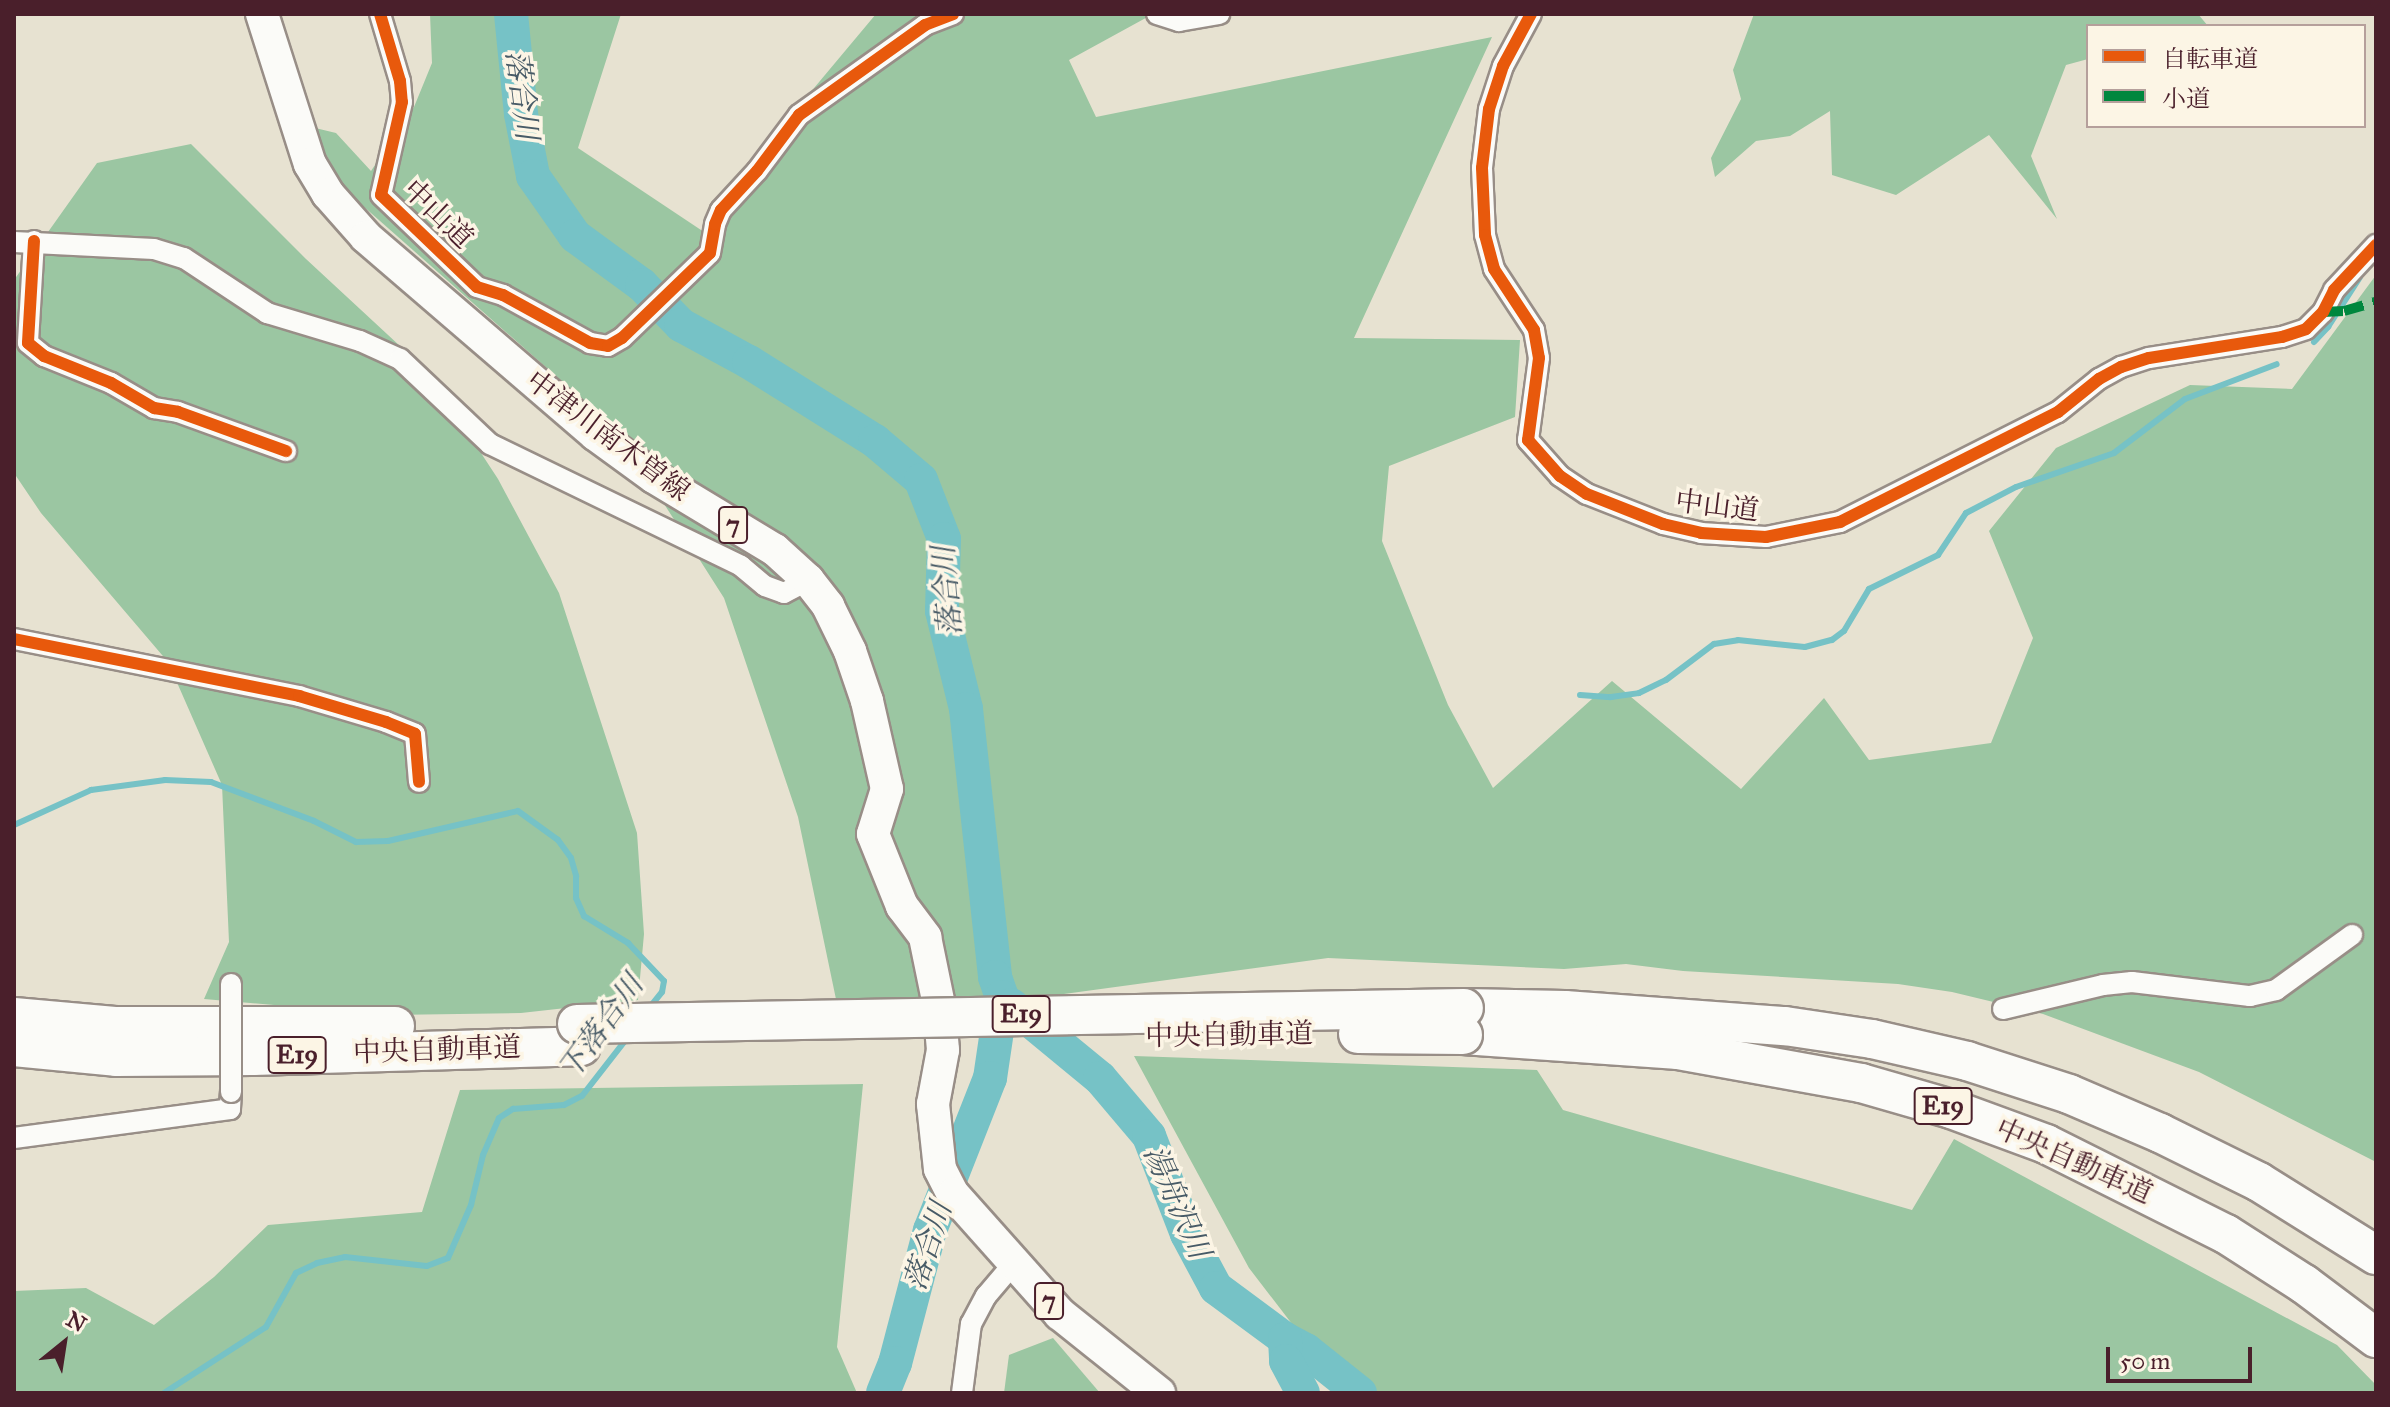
<!DOCTYPE html>
<html>
<head>
<meta charset="utf-8">
<style>
	body { margin:0 }
	#map { position:relative; width:2390px; height:1407px; overflow:hidden; background:#e7e2d1; font-family:"IM FELL Great Primer","Noto Serif JP",serif }
	div>[style] { position:absolute }
	.forest>* { inset:0; background:#9bc6a2 }
	.stream>* { height:6px; margin:-3px; padding:0 3px; transform-origin:3px; border-radius:3px; background:#76c2c6 }
	.river>* { height:34px; margin:-17px; padding:0 17px; transform-origin:17px; border-radius:17px; background:#76c2c6 }
	.roads { filter:drop-shadow(2px 0 #988e87) drop-shadow(-2px 0 #988e87) drop-shadow(0 2px #988e87) drop-shadow(0 -2px #988e87) }
	.minor>* { height:20px; margin:-10px; padding:0 10px; transform-origin:10px; border-radius:10px; background:#fbfbf8 }
	.primary>* { height:32px; margin:-16px; padding:0 16px; transform-origin:16px; border-radius:16px; background:#fbfbf8 }
	.motorway>* { height:38px; margin:-19px; padding:0 19px; transform-origin:19px; border-radius:19px; background:#fbfbf8 }
	.bridges { filter:drop-shadow(2px 0 #988e87) drop-shadow(-2px 0 #988e87) drop-shadow(0 2px #988e87) drop-shadow(0 -2px #988e87) }
	.minor-bridge>* { height:20px; margin:-10px; padding:0 10px; transform-origin:10px; border-radius:10px; background:#fbfbf8 }
	.motorway-bridge>* { height:38px; margin:-19px; padding:0 19px; transform-origin:19px; border-radius:19px; background:#fbfbf8 }
	.quiet>* { height:10px; margin-top:-5px; transform-origin:0; background:repeating-linear-gradient(90deg,#00873e 0 20px,transparent 0 30px) }
	.cycleway>* { height:12px; margin:-6px; padding:0 6px; transform-origin:6px; border-radius:6px; background:#e8590c }
	span { translate:-50% -50%; white-space:nowrap; text-align:center; line-height:1.15; -webkit-text-stroke:7px #fcf5e5; paint-order:stroke }
	.shield-label span { padding:2px 6px; background:#fcf5e5; border:2px solid; border-radius:6px; -webkit-text-stroke-width:0 }
	.shield-label { font-size:26px; color:#4a1f2b; font-weight:700 }
	.street-label { font-size:28px; color:#4a1f2b }
	.water-label { font-size:30px; color:#485b67; font-style:italic }
	.frame { position:absolute; inset:0; border:16px solid #4a1f2b; pointer-events:none }
	.legend { position:absolute; left:2086px; top:24px; width:280px; height:104px; box-sizing:border-box; background:#fcf5e5; border:2px solid #b59f9b; margin:0; padding:10px 14px; list-style:none; font-size:24px; color:#4a1f2b }
	.legend li { display:flex; align-items:center; gap:16px; height:40px }
	.legend b { width:40px; border:2px solid #b59f9b }
	.north { position:absolute; left:24px; top:1303px; width:80px; height:80px; -webkit-text-stroke:6px #fcf5e5; paint-order:stroke; rotate:30deg; font-size:22px; font-weight:700; line-height:32px; text-align:center; color:#4a1f2b }
	.north::after { content:''; display:block; margin:auto; width:28px; height:36px; background:#4a1f2b; clip-path:polygon(50% 0,100% 100%,50% 72%,0 100%) }
	.scale { position:absolute; left:2106px; top:1347px; width:146px; height:36px; box-sizing:border-box; border:4px solid #4a1f2b; border-top:0; padding-left:10px; font-size:24px; line-height:28px; white-space:nowrap; color:#4a1f2b; -webkit-text-stroke:6px #fcf5e5; paint-order:stroke }
</style>
</head>
<body>
<div id="map">
	<div class="forest">
		<div style="clip-path:polygon(430px 14px,621px 14px,578px 148px,710px 236px,799px 106px,876px 14px,1153px 14px,1069px 60px,1096px 117px,1492px 37px,1354px 338px,1520px 340px,1515px 417px,1389px 466px,1382px 541px,1448px 705px,1493px 788px,1612px 681px,1741px 789px,1824px 698px,1869px 760px,1991px 743px,2033px 638px,1989px 531px,2056px 448px,2190px 385px,2292px 389px,2376px 275px,2376px 1162px,2199px 1072px,2043px 1014px,1952px 992px,1898px 984px,1683px 971px,1626px 964px,1564px 969px,1328px 958px,903px 1016px,837px 1004px,798px 817px,724px 598px,617px 430px,346px 191px,311px 127px,336px 133px,371px 171px,414px 107px,432px 63px)"></div>
		<div style="clip-path:polygon(1754px 14px,2198px 14px,2208px 26px,2088px 26px,2088px 59px,2066px 65px,2031px 156px,2057px 219px,1989px 135px,1896px 195px,1832px 175px,1830px 111px,1790px 136px,1756px 141px,1715px 177px,1711px 158px,1741px 99px,1733px 70px)"></div>
		<div style="clip-path:polygon(191px 144px,306px 259px,428px 372px,498px 479px,559px 593px,637px 833px,644px 934px,638px 1000px,521px 1013px,389px 1015px,204px 999px,229px 942px,222px 785px,168px 662px,41px 513px,14px 473px,14px 280px,97px 163px)"></div>
		<div style="clip-path:polygon(1134px 1056px,1537px 1070px,1563px 1110px,1912px 1210px,1954px 1139px,2337px 1345px,2376px 1385px,2376px 1393px,1345px 1393px,1249px 1268px)"></div>
		<div style="clip-path:polygon(863px 1084px,837px 1347px,857px 1393px,14px 1393px,14px 1291px,86px 1288px,154px 1325px,214px 1277px,268px 1225px,422px 1212px,460px 1090px)"></div>
		<div style="clip-path:polygon(1053px 1338px,1100px 1393px,1004px 1393px,1009px 1355px)"></div>
	</div>
	<div class="stream">
		<div style="left:2314px;top:342px;width:21px;rotate:-47deg"></div>
		<div style="left:2328px;top:327px;width:59px;rotate:-57.4deg"></div>
		<div style="left:1580px;top:695px;width:31px;rotate:4deg"></div>
		<div style="left:1611px;top:697px;width:28px;rotate:-8deg"></div>
		<div style="left:1639px;top:693px;width:30px;rotate:-26deg"></div>
		<div style="left:1666px;top:680px;width:60px;rotate:-36.9deg"></div>
		<div style="left:1714px;top:644px;width:24px;rotate:-9deg"></div>
		<div style="left:1738px;top:640px;width:67px;rotate:6deg"></div>
		<div style="left:1805px;top:647px;width:28px;rotate:-15deg"></div>
		<div style="left:1832px;top:640px;width:15px;rotate:-37deg"></div>
		<div style="left:1844px;top:631px;width:49px;rotate:-59.2deg"></div>
		<div style="left:1869px;top:589px;width:77px;rotate:-26.2deg"></div>
		<div style="left:1938px;top:555px;width:50px;rotate:-56.3deg"></div>
		<div style="left:1966px;top:513px;width:56px;rotate:-27.5deg"></div>
		<div style="left:2016px;top:487px;width:104px;rotate:-19.1deg"></div>
		<div style="left:2114px;top:453px;width:89px;rotate:-37.3deg"></div>
		<div style="left:2185px;top:399px;width:98px;rotate:-20.8deg"></div>
		<div style="left:14px;top:825px;width:85px;rotate:-24.4deg"></div>
		<div style="left:91px;top:790px;width:75px;rotate:-7.7deg"></div>
		<div style="left:165px;top:780px;width:46px;rotate:2.5deg"></div>
		<div style="left:211px;top:782px;width:110px;rotate:20.7deg"></div>
		<div style="left:314px;top:821px;width:47px;rotate:26.6deg"></div>
		<div style="left:356px;top:842px;width:32px;rotate:-2deg"></div>
		<div style="left:388px;top:841px;width:133px;rotate:-13deg"></div>
		<div style="left:518px;top:811px;width:49px;rotate:35.9deg"></div>
		<div style="left:558px;top:840px;width:22px;rotate:54deg"></div>
		<div style="left:571px;top:858px;width:19px;rotate:74deg"></div>
		<div style="left:576px;top:876px;width:22px;rotate:90deg"></div>
		<div style="left:576px;top:898px;width:20px;rotate:66deg"></div>
		<div style="left:584px;top:916px;width:52px;rotate:31.5deg"></div>
		<div style="left:628px;top:943px;width:52px;rotate:46.5deg"></div>
		<div style="left:664px;top:981px;width:11px;rotate:100deg"></div>
		<div style="left:662px;top:992px;width:21px;rotate:129deg"></div>
		<div style="left:164px;top:1393px;width:121px;rotate:-32.9deg"></div>
		<div style="left:266px;top:1327px;width:62px;rotate:-60.9deg"></div>
		<div style="left:296px;top:1273px;width:23px;rotate:-25deg"></div>
		<div style="left:317px;top:1263px;width:29px;rotate:-12deg"></div>
		<div style="left:345px;top:1257px;width:82px;rotate:6.3deg"></div>
		<div style="left:427px;top:1266px;width:22px;rotate:-21deg"></div>
		<div style="left:448px;top:1258px;width:58px;rotate:-66.5deg"></div>
		<div style="left:471px;top:1205px;width:51px;rotate:-76.5deg"></div>
		<div style="left:483px;top:1155px;width:40px;rotate:-66.6deg"></div>
		<div style="left:499px;top:1118px;width:17px;rotate:-33deg"></div>
		<div style="left:513px;top:1109px;width:51px;rotate:-4.5deg"></div>
		<div style="left:564px;top:1105px;width:20px;rotate:-27deg"></div>
		<div style="left:582px;top:1096px;width:75px;rotate:-52.1deg"></div>
	</div>
	<div class="river">
		<div style="left:511px;top:14px;width:100px;rotate:84.3deg"></div>
		<div style="left:521px;top:114px;width:63px;rotate:79deg"></div>
		<div style="left:533px;top:176px;width:73px;rotate:55deg"></div>
		<div style="left:575px;top:236px;width:83px;rotate:36.2deg"></div>
		<div style="left:642px;top:285px;width:56px;rotate:45.7deg"></div>
		<div style="left:681px;top:325px;width:77px;rotate:28.6deg"></div>
		<div style="left:749px;top:362px;width:149px;rotate:32.1deg"></div>
		<div style="left:875px;top:441px;width:60px;rotate:40.3deg"></div>
		<div style="left:921px;top:480px;width:63px;rotate:68.7deg"></div>
		<div style="left:944px;top:539px;width:72px;rotate:91.6deg"></div>
		<div style="left:942px;top:611px;width:101px;rotate:76.2deg"></div>
		<div style="left:966px;top:709px;width:270px;rotate:83.8deg"></div>
		<div style="left:995px;top:977px;width:21px;rotate:71deg"></div>
		<div style="left:1002px;top:997px;width:82px;rotate:98.4deg"></div>
		<div style="left:990px;top:1078px;width:163px;rotate:111.5deg"></div>
		<div style="left:930px;top:1230px;width:138px;rotate:104.7deg"></div>
		<div style="left:895px;top:1363px;width:32px;rotate:112deg"></div>
		<div style="left:1011px;top:1005px;width:115px;rotate:39.4deg"></div>
		<div style="left:1100px;top:1078px;width:76px;rotate:49.8deg"></div>
		<div style="left:1149px;top:1136px;width:105px;rotate:68.8deg"></div>
		<div style="left:1187px;top:1234px;width:61px;rotate:61.8deg"></div>
		<div style="left:1216px;top:1288px;width:86px;rotate:36.5deg"></div>
		<div style="left:1285px;top:1339px;width:24px;rotate:28deg"></div>
		<div style="left:1306px;top:1350px;width:69px;rotate:38.5deg"></div>
		<div style="left:1285px;top:1339px;width:22px;rotate:87deg"></div>
		<div style="left:1286px;top:1361px;width:36px;rotate:62deg"></div>
	</div>
	<div class="roads">
		<div class="minor">
			<div style="left:380px;top:14px;width:70px;rotate:73.4deg"></div>
			<div style="left:400px;top:81px;width:21px;rotate:85deg"></div>
			<div style="left:402px;top:102px;width:95px;rotate:102.7deg"></div>
			<div style="left:381px;top:195px;width:133px;rotate:43.8deg"></div>
			<div style="left:477px;top:287px;width:27px;rotate:17deg"></div>
			<div style="left:503px;top:295px;width:99px;rotate:28.9deg"></div>
			<div style="left:590px;top:343px;width:18px;rotate:9deg"></div>
			<div style="left:608px;top:346px;width:16px;rotate:-30deg"></div>
			<div style="left:622px;top:338px;width:122px;rotate:-44deg"></div>
			<div style="left:710px;top:253px;width:29px;rotate:-80deg"></div>
			<div style="left:715px;top:224px;width:15px;rotate:-67deg"></div>
			<div style="left:721px;top:210px;width:53px;rotate:-47.3deg"></div>
			<div style="left:757px;top:171px;width:70px;rotate:-53.1deg"></div>
			<div style="left:799px;top:115px;width:155px;rotate:-35.5deg"></div>
			<div style="left:925px;top:25px;width:30px;rotate:-21deg"></div>
			<div style="left:1157px;top:14px;width:23px;rotate:18deg"></div>
			<div style="left:1179px;top:21px;width:41px;rotate:-9.9deg"></div>
			<div style="left:1531px;top:14px;width:59px;rotate:118.3deg"></div>
			<div style="left:1503px;top:66px;width:45px;rotate:108deg"></div>
			<div style="left:1489px;top:109px;width:59px;rotate:96.8deg"></div>
			<div style="left:1482px;top:168px;width:67px;rotate:87.4deg"></div>
			<div style="left:1485px;top:235px;width:35px;rotate:75deg"></div>
			<div style="left:1494px;top:269px;width:73px;rotate:56.7deg"></div>
			<div style="left:1534px;top:330px;width:28px;rotate:80deg"></div>
			<div style="left:1539px;top:358px;width:83px;rotate:97.6deg"></div>
			<div style="left:1528px;top:440px;width:48px;rotate:48.4deg"></div>
			<div style="left:1560px;top:476px;width:32px;rotate:34deg"></div>
			<div style="left:1587px;top:494px;width:82px;rotate:21.5deg"></div>
			<div style="left:1663px;top:524px;width:39px;rotate:13deg"></div>
			<div style="left:1701px;top:533px;width:65px;rotate:3.5deg"></div>
			<div style="left:1766px;top:537px;width:76px;rotate:-11.5deg"></div>
			<div style="left:1840px;top:522px;width:244px;rotate:-26.8deg"></div>
			<div style="left:2058px;top:412px;width:53px;rotate:-38.8deg"></div>
			<div style="left:2099px;top:379px;width:25px;rotate:-29deg"></div>
			<div style="left:2121px;top:367px;width:29px;rotate:-18deg"></div>
			<div style="left:2149px;top:358px;width:135px;rotate:-9deg"></div>
			<div style="left:2282px;top:337px;width:25px;rotate:-18deg"></div>
			<div style="left:2306px;top:329px;width:24px;rotate:-45deg"></div>
			<div style="left:2323px;top:312px;width:25px;rotate:-63deg"></div>
			<div style="left:2334px;top:290px;width:62px;rotate:-47deg"></div>
			<div style="left:34px;top:241px;width:102px;rotate:93.4deg"></div>
			<div style="left:28px;top:343px;width:21px;rotate:39deg"></div>
			<div style="left:44px;top:356px;width:72px;rotate:21.9deg"></div>
			<div style="left:111px;top:383px;width:50px;rotate:30.2deg"></div>
			<div style="left:154px;top:408px;width:24px;rotate:9deg"></div>
			<div style="left:178px;top:412px;width:115px;rotate:19.9deg"></div>
			<div style="left:14px;top:242px;width:140px;rotate:2.9deg"></div>
			<div style="left:154px;top:249px;width:31px;rotate:17deg"></div>
			<div style="left:184px;top:258px;width:100px;rotate:33.5deg"></div>
			<div style="left:267px;top:313px;width:97px;rotate:16.8deg"></div>
			<div style="left:360px;top:341px;width:44px;rotate:24.2deg"></div>
			<div style="left:400px;top:359px;width:124px;rotate:43.4deg"></div>
			<div style="left:490px;top:444px;width:279px;rotate:25.9deg"></div>
			<div style="left:741px;top:566px;width:31px;rotate:40deg"></div>
			<div style="left:765px;top:586px;width:20px;rotate:20deg"></div>
			<div style="left:784px;top:593px;width:27px;rotate:-28deg"></div>
			<div style="left:14px;top:639px;width:291px;rotate:11.3deg"></div>
			<div style="left:299px;top:696px;width:91px;rotate:16.6deg"></div>
			<div style="left:386px;top:722px;width:31px;rotate:22deg"></div>
			<div style="left:415px;top:734px;width:48px;rotate:85.2deg"></div>
			<div style="left:2003px;top:1009px;width:103px;rotate:-13.5deg"></div>
			<div style="left:2103px;top:985px;width:29px;rotate:-6deg"></div>
			<div style="left:2132px;top:982px;width:119px;rotate:6.8deg"></div>
			<div style="left:2250px;top:996px;width:27px;rotate:-13deg"></div>
			<div style="left:2276px;top:990px;width:94px;rotate:-35.9deg"></div>
			<div style="left:14px;top:1138px;width:218px;rotate:-7.6deg"></div>
			<div style="left:230px;top:1109px;width:17px;rotate:-87deg"></div>
			<div style="left:962px;top:1393px;width:70px;rotate:-82.6deg"></div>
			<div style="left:971px;top:1324px;width:32px;rotate:-62deg"></div>
			<div style="left:986px;top:1296px;width:43px;rotate:-49.7deg"></div>
		</div>
		<div class="primary">
			<div style="left:262px;top:14px;width:157px;rotate:72.3deg"></div>
			<div style="left:310px;top:164px;width:35px;rotate:59deg"></div>
			<div style="left:328px;top:194px;width:57px;rotate:48.5deg"></div>
			<div style="left:366px;top:237px;width:302px;rotate:40.7deg"></div>
			<div style="left:595px;top:434px;width:73px;rotate:36.1deg"></div>
			<div style="left:654px;top:477px;width:141px;rotate:31.1deg"></div>
			<div style="left:775px;top:550px;width:45px;rotate:42.3deg"></div>
			<div style="left:808px;top:580px;width:33px;rotate:52deg"></div>
			<div style="left:828px;top:606px;width:50px;rotate:63.9deg"></div>
			<div style="left:850px;top:651px;width:53px;rotate:71.2deg"></div>
			<div style="left:867px;top:701px;width:90px;rotate:77.2deg"></div>
			<div style="left:887px;top:789px;width:47px;rotate:107.3deg"></div>
			<div style="left:873px;top:834px;width:78px;rotate:68.1deg"></div>
			<div style="left:902px;top:906px;width:39px;rotate:53deg"></div>
			<div style="left:925px;top:937px;width:69px;rotate:78.4deg"></div>
			<div style="left:939px;top:1005px;width:45px;rotate:84.9deg"></div>
			<div style="left:943px;top:1050px;width:55px;rotate:100.5deg"></div>
			<div style="left:933px;top:1104px;width:65px;rotate:83.9deg"></div>
			<div style="left:940px;top:1169px;width:28px;rotate:63deg"></div>
			<div style="left:953px;top:1194px;width:161px;rotate:48.3deg"></div>
			<div style="left:1060px;top:1314px;width:127px;rotate:38.6deg"></div>
		</div>
		<div class="motorway">
			<div style="left:1464px;top:1008px;width:101px;rotate:1.1deg"></div>
			<div style="left:1565px;top:1010px;width:221px;rotate:4.2deg"></div>
			<div style="left:1785px;top:1026px;width:88px;rotate:8.5deg"></div>
			<div style="left:1872px;top:1039px;width:98px;rotate:13deg"></div>
			<div style="left:1967px;top:1061px;width:107px;rotate:17.9deg"></div>
			<div style="left:2069px;top:1094px;width:99px;rotate:23.2deg"></div>
			<div style="left:2160px;top:1133px;width:110px;rotate:26.3deg"></div>
			<div style="left:2259px;top:1182px;width:138px;rotate:32deg"></div>
			<div style="left:14px;top:1017px;width:101px;rotate:5.1deg"></div>
			<div style="left:115px;top:1026px;width:280px"></div>
			<div style="left:1463px;top:1035px;width:216px;rotate:4deg"></div>
			<div style="left:1678px;top:1050px;width:186px;rotate:10.2deg"></div>
			<div style="left:1861px;top:1083px;width:94px;rotate:16.1deg"></div>
			<div style="left:1951px;top:1109px;width:101px;rotate:20.2deg"></div>
			<div style="left:2046px;top:1144px;width:201px;rotate:26.6deg"></div>
			<div style="left:2226px;top:1234px;width:93px;rotate:32.7deg"></div>
			<div style="left:2304px;top:1284px;width:90px;rotate:36.9deg"></div>
			<div style="left:14px;top:1047px;width:102px;rotate:5.6deg"></div>
			<div style="left:116px;top:1057px;width:137px;rotate:-0.4deg"></div>
			<div style="left:253px;top:1056px;width:328px;rotate:-1.7deg"></div>
		</div>
	</div>
	<div class="bridges">
		<div class="minor-bridge">
			<div style="left:231px;top:1092px;width:108px;rotate:-90deg"></div>
		</div>
		<div class="motorway-bridge">
			<div style="left:577px;top:1024px;width:887px;rotate:-1.03deg"></div>
			<div style="left:1358px;top:1034px;width:105px;rotate:0.5deg"></div>
		</div>
	</div>
	<div class="quiet">
		<div style="left:2323px;top:312px;width:21px;rotate:-3deg"></div>
		<div style="left:2344px;top:311px;width:33px;rotate:-16deg"></div>
	</div>
	<div class="cycleway">
		<div style="left:380px;top:14px;width:70px;rotate:73.4deg"></div>
		<div style="left:400px;top:81px;width:21px;rotate:85deg"></div>
		<div style="left:402px;top:102px;width:95px;rotate:102.7deg"></div>
		<div style="left:381px;top:195px;width:133px;rotate:43.8deg"></div>
		<div style="left:477px;top:287px;width:27px;rotate:17deg"></div>
		<div style="left:503px;top:295px;width:99px;rotate:28.9deg"></div>
		<div style="left:590px;top:343px;width:18px;rotate:9deg"></div>
		<div style="left:608px;top:346px;width:16px;rotate:-30deg"></div>
		<div style="left:622px;top:338px;width:122px;rotate:-44deg"></div>
		<div style="left:710px;top:253px;width:29px;rotate:-80deg"></div>
		<div style="left:715px;top:224px;width:15px;rotate:-67deg"></div>
		<div style="left:721px;top:210px;width:53px;rotate:-47.3deg"></div>
		<div style="left:757px;top:171px;width:70px;rotate:-53.1deg"></div>
		<div style="left:799px;top:115px;width:155px;rotate:-35.5deg"></div>
		<div style="left:925px;top:25px;width:30px;rotate:-21deg"></div>
		<div style="left:1531px;top:14px;width:59px;rotate:118.3deg"></div>
		<div style="left:1503px;top:66px;width:45px;rotate:108deg"></div>
		<div style="left:1489px;top:109px;width:59px;rotate:96.8deg"></div>
		<div style="left:1482px;top:168px;width:67px;rotate:87.4deg"></div>
		<div style="left:1485px;top:235px;width:35px;rotate:75deg"></div>
		<div style="left:1494px;top:269px;width:73px;rotate:56.7deg"></div>
		<div style="left:1534px;top:330px;width:28px;rotate:80deg"></div>
		<div style="left:1539px;top:358px;width:83px;rotate:97.6deg"></div>
		<div style="left:1528px;top:440px;width:48px;rotate:48.4deg"></div>
		<div style="left:1560px;top:476px;width:32px;rotate:34deg"></div>
		<div style="left:1587px;top:494px;width:82px;rotate:21.5deg"></div>
		<div style="left:1663px;top:524px;width:39px;rotate:13deg"></div>
		<div style="left:1701px;top:533px;width:65px;rotate:3.5deg"></div>
		<div style="left:1766px;top:537px;width:76px;rotate:-11.5deg"></div>
		<div style="left:1840px;top:522px;width:244px;rotate:-26.8deg"></div>
		<div style="left:2058px;top:412px;width:53px;rotate:-38.8deg"></div>
		<div style="left:2099px;top:379px;width:25px;rotate:-29deg"></div>
		<div style="left:2121px;top:367px;width:29px;rotate:-18deg"></div>
		<div style="left:2149px;top:358px;width:135px;rotate:-9deg"></div>
		<div style="left:2282px;top:337px;width:25px;rotate:-18deg"></div>
		<div style="left:2306px;top:329px;width:24px;rotate:-45deg"></div>
		<div style="left:2323px;top:312px;width:25px;rotate:-63deg"></div>
		<div style="left:2334px;top:290px;width:62px;rotate:-47deg"></div>
		<div style="left:34px;top:241px;width:102px;rotate:93.4deg"></div>
		<div style="left:28px;top:343px;width:21px;rotate:39deg"></div>
		<div style="left:44px;top:356px;width:72px;rotate:21.9deg"></div>
		<div style="left:111px;top:383px;width:50px;rotate:30.2deg"></div>
		<div style="left:154px;top:408px;width:24px;rotate:9deg"></div>
		<div style="left:178px;top:412px;width:115px;rotate:19.9deg"></div>
		<div style="left:14px;top:639px;width:291px;rotate:11.3deg"></div>
		<div style="left:299px;top:696px;width:91px;rotate:16.6deg"></div>
		<div style="left:386px;top:722px;width:31px;rotate:22deg"></div>
		<div style="left:415px;top:734px;width:48px;rotate:85.2deg"></div>
	</div>
	<div class="shield-label">
		<span style="left:733px;top:525px">7</span>
		<span style="left:1021px;top:1014px">E19</span>
		<span style="left:297px;top:1055px">E19</span>
		<span style="left:1943px;top:1106px">E19</span>
		<span style="left:1049px;top:1301px">7</span>
	</div>
	<div class="street-label">
		<span style="left:438px;top:214px;rotate:44deg">中山道</span>
		<span style="left:608px;top:436px;rotate:37deg">中津川南木曽線</span>
		<span style="left:1717px;top:506px;rotate:7deg">中山道</span>
		<span style="left:1229px;top:1035px;rotate:-1deg">中央自動車道</span>
		<span style="left:437px;top:1050px;rotate:-2deg">中央自動車道</span>
		<span style="left:2074px;top:1161px;rotate:24deg">中央自動車道</span>
	</div>
	<div class="water-label">
		<span style="left:522px;top:95px;rotate:83deg">落合川</span>
		<span style="left:947px;top:591px;rotate:-95deg">落合川</span>
		<span style="left:601px;top:1027px;rotate:-54deg">下落合川</span>
		<span style="left:1177px;top:1202px;rotate:66deg">湯舟沢川</span>
		<span style="left:928px;top:1246px;rotate:-72deg">落合川</span>
	</div>
	<div class="frame"></div>
	<ul class="legend">
	<li><b style="height:10px;background:#e8590c"></b>自転車道</li>
	<li><b style="height:10px;background:#00873e"></b>小道</li>
	</ul>
	<div class="north">N</div>
	<div class="scale">50 m</div>
</div>
</body>
</html>
